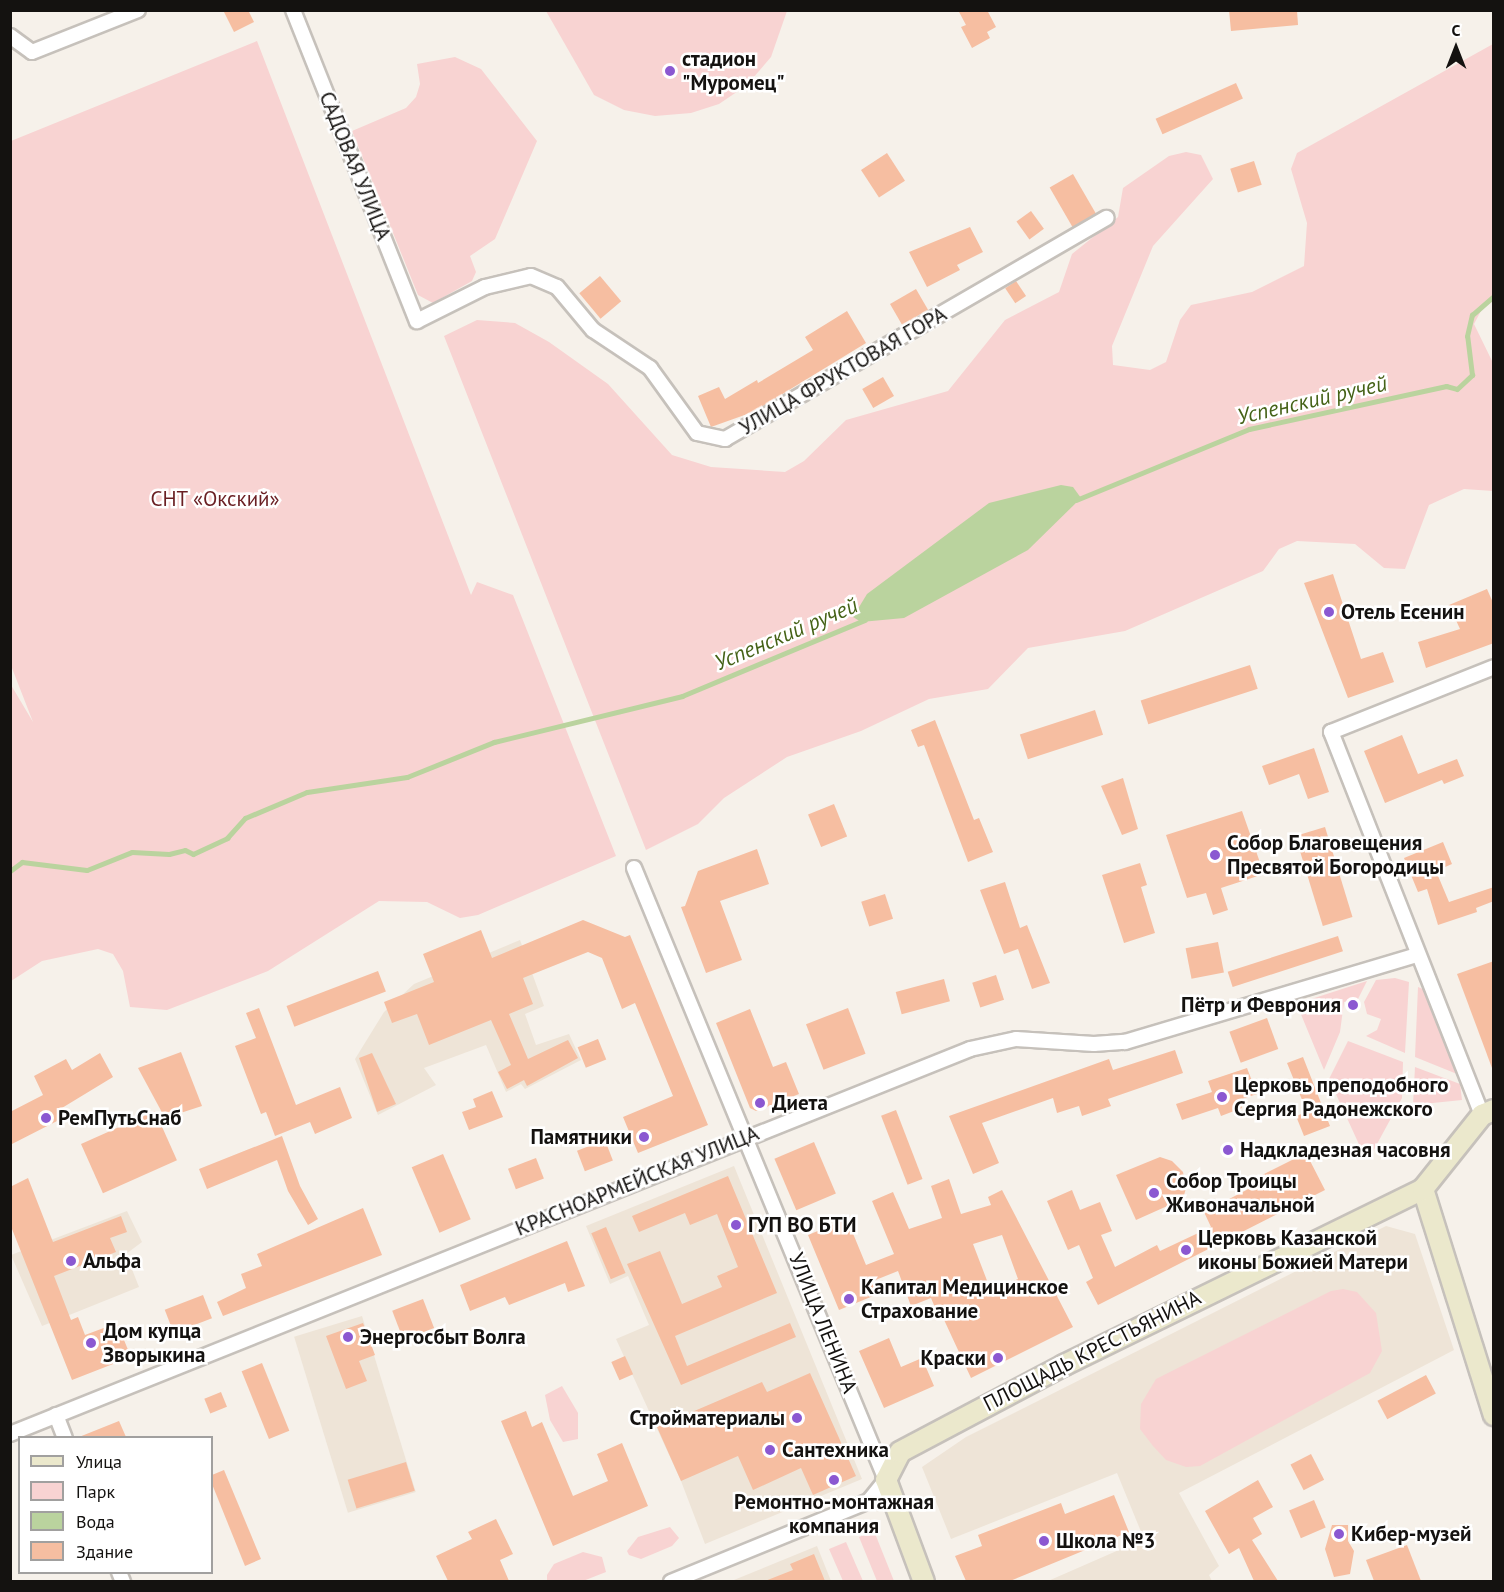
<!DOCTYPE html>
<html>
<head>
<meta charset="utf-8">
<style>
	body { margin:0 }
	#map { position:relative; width:1504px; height:1592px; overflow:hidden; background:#f6f1ea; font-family:"PT Sans",sans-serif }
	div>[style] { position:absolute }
	.built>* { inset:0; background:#eee4d7; transform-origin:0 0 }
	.green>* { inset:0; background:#f8d3d2 }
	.water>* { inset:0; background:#bad39e }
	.stream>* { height:5px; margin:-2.5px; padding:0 2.5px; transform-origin:2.5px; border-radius:2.5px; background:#bad39e }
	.building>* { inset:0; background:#f6bea1; transform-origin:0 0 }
	.roads { filter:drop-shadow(2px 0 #c6c1bb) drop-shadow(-2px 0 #c6c1bb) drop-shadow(0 2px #c6c1bb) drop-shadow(0 -2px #c6c1bb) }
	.street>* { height:14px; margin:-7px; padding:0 7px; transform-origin:7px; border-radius:7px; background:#fff }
	.secondary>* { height:20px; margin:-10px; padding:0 10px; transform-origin:10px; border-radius:10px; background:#ebe8cc }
	.dots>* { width:16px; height:16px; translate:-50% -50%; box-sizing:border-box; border:3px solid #fff; border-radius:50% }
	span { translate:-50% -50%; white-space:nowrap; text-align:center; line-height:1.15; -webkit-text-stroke:5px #fff; paint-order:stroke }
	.poi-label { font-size:21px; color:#141210; font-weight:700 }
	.left { translate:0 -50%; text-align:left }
	.right { translate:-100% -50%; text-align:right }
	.street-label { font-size:21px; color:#141210 }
	.park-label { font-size:21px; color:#6a1f23 }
	.water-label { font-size:22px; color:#456217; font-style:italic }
	.frame { position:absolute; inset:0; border:12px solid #141210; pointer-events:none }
	.legend { position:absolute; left:18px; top:1436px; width:195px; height:138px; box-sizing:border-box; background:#fff; border:2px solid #a1a09f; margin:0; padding:8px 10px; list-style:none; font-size:18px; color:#141210 }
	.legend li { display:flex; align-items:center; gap:12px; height:30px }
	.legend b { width:30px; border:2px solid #a1a09f }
	.north { position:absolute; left:1426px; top:18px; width:60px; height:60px; -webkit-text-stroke:4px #fff; paint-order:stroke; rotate:0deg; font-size:16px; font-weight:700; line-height:24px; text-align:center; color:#141210 }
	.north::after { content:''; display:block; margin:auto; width:21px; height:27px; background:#141210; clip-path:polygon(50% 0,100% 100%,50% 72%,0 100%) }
</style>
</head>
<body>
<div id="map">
	<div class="built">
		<div style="clip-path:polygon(520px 940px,544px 1006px,525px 1014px,536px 1045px,569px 1034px,581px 1060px,525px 1089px,521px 1084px,506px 1092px,486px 1045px,424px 1068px,436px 1085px,378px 1115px,355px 1059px,384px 1012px,414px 984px)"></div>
		<div style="clip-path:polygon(734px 1166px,862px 1479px,705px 1544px,681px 1481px,616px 1339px,649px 1325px,628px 1276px,610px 1284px,586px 1226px)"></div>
		<div style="clip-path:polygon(127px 1211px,142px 1242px,126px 1254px,139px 1287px,42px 1326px,11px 1255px)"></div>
		<div style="clip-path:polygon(1386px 1226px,1415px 1234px,1454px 1350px,1179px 1493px,1219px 1566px,1209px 1575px,1212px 1581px,1048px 1581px,1144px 1539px,1117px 1473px,951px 1539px,922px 1467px,966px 1437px)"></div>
		<div style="left:362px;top:1316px;width:184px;height:71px;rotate:73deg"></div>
		<div style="clip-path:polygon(817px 1546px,831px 1581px,729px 1582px)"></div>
	</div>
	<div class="green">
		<div style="clip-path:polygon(546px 11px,787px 11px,771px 57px,747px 85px,719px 104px,691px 113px,655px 116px,624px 110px,594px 95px)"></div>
		<div style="clip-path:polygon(257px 41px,471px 595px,477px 582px,513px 595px,616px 856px,478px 915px,460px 918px,427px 902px,379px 901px,268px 971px,167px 1010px,130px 1007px,123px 971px,113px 954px,98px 949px,42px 961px,11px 981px,11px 685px,33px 722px,10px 663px,11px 141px)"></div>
		<div style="clip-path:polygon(1493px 44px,1493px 301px,1482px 309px,1474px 324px,1493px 363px,1493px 491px,1464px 489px,1429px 505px,1405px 569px,1384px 568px,1355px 544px,1297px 541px,1279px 549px,1263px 571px,1125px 631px,1028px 648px,988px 689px,929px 699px,861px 731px,787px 757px,724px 798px,698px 824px,646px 850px,444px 336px,477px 320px,515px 323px,549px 342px,608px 384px,672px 455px,711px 467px,785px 472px,804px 461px,846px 420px,948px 391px,1005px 320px,1059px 292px,1072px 254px,1118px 217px,1123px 188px,1169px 156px,1186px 152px,1201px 155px,1213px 179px,1153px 246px,1112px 346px,1113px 365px,1150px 370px,1166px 362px,1180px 320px,1191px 305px,1252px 292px,1304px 266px,1307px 223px,1291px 169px,1297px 153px)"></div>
		<div style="clip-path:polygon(455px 57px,481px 69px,537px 141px,495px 239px,470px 256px,476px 272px,472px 281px,433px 303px,418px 295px,352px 131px,406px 108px,416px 97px,420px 84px,417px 64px)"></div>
		<div style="clip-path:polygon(1395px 978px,1409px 982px,1405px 1053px,1366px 1036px,1377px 1030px,1381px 1019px,1367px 1014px,1364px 1002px,1376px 980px)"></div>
		<div style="clip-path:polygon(1367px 981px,1358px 999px,1344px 1002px,1340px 1032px,1324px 1070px,1300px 1012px,1302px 1002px)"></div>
		<div style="clip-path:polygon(1418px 987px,1425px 990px,1457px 1074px,1415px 1057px)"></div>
		<div style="clip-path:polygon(1348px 1041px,1403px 1062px,1402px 1098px,1371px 1155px,1363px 1153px,1329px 1079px)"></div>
		<div style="clip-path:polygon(1415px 1067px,1460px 1084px,1462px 1100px,1413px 1105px)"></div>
		<div style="clip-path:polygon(1343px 1289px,1357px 1292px,1376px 1313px,1382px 1351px,1370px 1373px,1200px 1466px,1186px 1467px,1166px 1460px,1153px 1446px,1140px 1429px,1141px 1404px,1156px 1379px,1331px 1291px)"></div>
		<div style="clip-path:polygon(562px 1386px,578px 1413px,578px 1439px,563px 1442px,550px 1420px,545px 1395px)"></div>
		<div style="clip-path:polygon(670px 1527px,679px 1538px,672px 1546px,641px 1559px,629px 1555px,627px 1551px,638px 1537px)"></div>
		<div style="clip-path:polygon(874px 1531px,894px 1581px,877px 1581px,859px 1537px)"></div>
		<div style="clip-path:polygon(846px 1542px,863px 1581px,843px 1581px,829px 1549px)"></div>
		<div style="clip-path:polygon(583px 1552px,602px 1557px,606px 1572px,583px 1581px,547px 1581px,547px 1575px,554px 1564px)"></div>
	</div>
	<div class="water">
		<div style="clip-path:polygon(1061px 485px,1073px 487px,1081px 498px,1028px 550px,904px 618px,861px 622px,853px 617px,867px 594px,989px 503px)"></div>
	</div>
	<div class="stream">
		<div style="left:1076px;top:500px;width:187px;rotate:-22.3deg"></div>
		<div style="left:1249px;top:429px;width:202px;rotate:-12.3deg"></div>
		<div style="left:1446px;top:386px;width:11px;rotate:15deg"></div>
		<div style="left:1457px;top:389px;width:21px;rotate:-43deg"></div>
		<div style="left:1472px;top:375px;width:39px;rotate:-97deg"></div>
		<div style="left:1467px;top:336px;width:22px;rotate:-77deg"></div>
		<div style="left:1472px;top:315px;width:29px;rotate:-41deg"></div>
		<div style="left:10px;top:871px;width:15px;rotate:-37deg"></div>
		<div style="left:22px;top:862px;width:65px;rotate:7deg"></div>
		<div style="left:87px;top:870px;width:48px;rotate:-21.8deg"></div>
		<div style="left:132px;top:852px;width:37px;rotate:3deg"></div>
		<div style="left:169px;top:854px;width:16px;rotate:-14deg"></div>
		<div style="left:185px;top:850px;width:9px;rotate:27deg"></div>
		<div style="left:193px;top:854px;width:38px;rotate:-25deg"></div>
		<div style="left:227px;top:838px;width:27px;rotate:-48deg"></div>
		<div style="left:245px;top:818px;width:67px;rotate:-22.8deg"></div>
		<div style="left:307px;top:792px;width:101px;rotate:-8.5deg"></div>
		<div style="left:407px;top:777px;width:94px;rotate:-21.9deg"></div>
		<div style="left:494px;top:742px;width:194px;rotate:-13.7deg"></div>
		<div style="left:682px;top:696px;width:198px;rotate:-22.6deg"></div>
	</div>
	<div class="building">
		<div style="clip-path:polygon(223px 10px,248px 10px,254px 22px,234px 32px)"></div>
		<div style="clip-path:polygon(958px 10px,987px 10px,996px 27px,987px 32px,990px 38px,972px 48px,961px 27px,966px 25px)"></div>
		<div style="clip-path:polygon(1229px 10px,1297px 10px,1298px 25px,1231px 31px)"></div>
		<div style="left:1236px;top:83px;width:17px;height:88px;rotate:66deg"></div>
		<div style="left:887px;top:153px;width:33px;height:31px;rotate:57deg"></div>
		<div style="left:1254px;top:161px;width:25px;height:25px;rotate:72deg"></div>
		<div style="left:1073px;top:174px;width:46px;height:27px;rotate:60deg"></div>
		<div style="left:1031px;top:211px;width:22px;height:18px;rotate:54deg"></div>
		<div style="clip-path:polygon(970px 227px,983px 252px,957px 265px,960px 270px,927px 287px,909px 252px)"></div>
		<div style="left:600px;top:276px;width:33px;height:27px;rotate:50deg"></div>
		<div style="left:1016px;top:281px;width:18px;height:13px;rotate:56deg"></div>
		<div style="left:916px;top:289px;width:24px;height:30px;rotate:60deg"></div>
		<div style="clip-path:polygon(847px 311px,866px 343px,753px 412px,711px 427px,698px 396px,719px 387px,725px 399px,757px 380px,758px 383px,813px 350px,805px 337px)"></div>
		<div style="left:883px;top:377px;width:22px;height:24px;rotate:60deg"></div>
		<div style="clip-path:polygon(1333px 574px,1361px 659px,1383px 652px,1394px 682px,1348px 698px,1304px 583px)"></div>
		<div style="clip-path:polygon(1487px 589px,1494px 605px,1494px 643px,1426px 668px,1418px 642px,1460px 629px,1449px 605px)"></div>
		<div style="left:1250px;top:665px;width:25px;height:115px;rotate:72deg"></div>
		<div style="left:1095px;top:710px;width:26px;height:79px;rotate:72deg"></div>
		<div style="clip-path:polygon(935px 720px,974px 820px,979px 818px,993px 852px,968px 862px,924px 745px,918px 747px,911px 730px)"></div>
		<div style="clip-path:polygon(1402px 735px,1418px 774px,1457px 759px,1464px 776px,1444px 784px,1442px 780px,1385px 803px,1364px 751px)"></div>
		<div style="clip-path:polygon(1314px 748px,1329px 792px,1308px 799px,1299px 774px,1269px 785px,1262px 766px)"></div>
		<div style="clip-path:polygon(1123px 778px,1138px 829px,1122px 835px,1101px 786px)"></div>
		<div style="left:834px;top:804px;width:35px;height:28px;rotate:68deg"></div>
		<div style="clip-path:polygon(1242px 811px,1264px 874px,1221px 888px,1228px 910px,1213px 915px,1206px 893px,1187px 898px,1166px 835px)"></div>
		<div style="left:1325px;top:827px;width:94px;height:31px;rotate:73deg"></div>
		<div style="clip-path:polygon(1443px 842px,1452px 864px,1436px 871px,1449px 902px,1494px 887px,1494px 901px,1476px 908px,1477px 912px,1438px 925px,1427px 889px,1418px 892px,1404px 858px)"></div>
		<div style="clip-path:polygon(757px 849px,769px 884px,720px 901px,742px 960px,706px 973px,681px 907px,685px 906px,698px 871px)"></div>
		<div style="clip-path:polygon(1140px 863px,1147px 885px,1141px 887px,1155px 933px,1124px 943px,1102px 875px)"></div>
		<div style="clip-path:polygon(1005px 882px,1020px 928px,1027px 925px,1050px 983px,1032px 989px,1018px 949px,1004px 954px,980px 890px)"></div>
		<div style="left:885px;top:894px;width:26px;height:25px;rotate:72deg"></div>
		<div style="clip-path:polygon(583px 920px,625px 937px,630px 935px,708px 1125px,638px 1153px,623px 1117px,673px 1096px,635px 1003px,622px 1009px,602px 958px,588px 952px,523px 978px,533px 1004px,509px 1014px,528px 1059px,568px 1040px,578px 1058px,527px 1086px,524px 1080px,507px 1089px,498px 1072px,511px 1065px,491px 1020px,429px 1045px,417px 1014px,392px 1023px,384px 1002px,434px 982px,423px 954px,481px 930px,492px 958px)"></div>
		<div style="left:1338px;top:936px;width:16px;height:116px;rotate:72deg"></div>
		<div style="left:1218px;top:942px;width:31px;height:33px;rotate:79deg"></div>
		<div style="clip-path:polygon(1494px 961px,1494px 1068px,1492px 1068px,1457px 974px)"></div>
		<div style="left:378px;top:971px;width:22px;height:98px;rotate:69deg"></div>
		<div style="left:996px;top:975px;width:26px;height:25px;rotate:72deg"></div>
		<div style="left:944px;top:979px;width:23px;height:50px;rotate:75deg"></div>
		<div style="clip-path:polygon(259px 1008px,296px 1105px,340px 1087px,352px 1118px,315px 1134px,310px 1122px,275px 1136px,266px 1112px,261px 1114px,235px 1046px,256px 1038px,246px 1013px)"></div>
		<div style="left:848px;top:1008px;width:49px;height:45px;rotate:69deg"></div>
		<div style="clip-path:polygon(750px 1009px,773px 1067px,786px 1062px,799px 1094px,756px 1111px,750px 1108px,716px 1023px)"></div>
		<div style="left:1267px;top:1018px;width:33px;height:40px;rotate:70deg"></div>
		<div style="left:598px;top:1039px;width:22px;height:22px;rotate:68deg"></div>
		<div style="clip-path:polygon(1175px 1050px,1183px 1073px,1108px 1099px,1111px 1106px,1082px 1116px,1079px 1106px,1057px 1113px,1053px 1098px,982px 1123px,999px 1163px,973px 1174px,949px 1116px,1109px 1059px,1113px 1070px)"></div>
		<div style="clip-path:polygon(181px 1052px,202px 1106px,165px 1118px,138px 1068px)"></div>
		<div style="clip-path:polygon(100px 1053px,113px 1077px,57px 1111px,61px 1119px,10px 1145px,10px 1112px,43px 1095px,34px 1076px,66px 1059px,72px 1070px)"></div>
		<div style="clip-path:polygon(372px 1053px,396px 1104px,377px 1112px,359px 1058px)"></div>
		<div style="clip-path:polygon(1303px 1057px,1330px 1126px,1304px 1136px,1296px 1116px,1307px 1112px,1287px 1063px)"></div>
		<div style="clip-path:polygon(1247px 1068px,1257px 1094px,1239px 1100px,1242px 1108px,1221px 1116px,1218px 1108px,1182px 1120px,1176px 1104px,1212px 1092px,1208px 1081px)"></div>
		<div style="clip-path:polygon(492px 1091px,503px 1117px,469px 1130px,462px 1112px,476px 1107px,473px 1099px)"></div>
		<div style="left:896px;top:1110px;width:74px;height:16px;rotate:69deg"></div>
		<div style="left:155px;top:1111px;width:54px;height:81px;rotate:66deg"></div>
		<div style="clip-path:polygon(282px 1136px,300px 1186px,318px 1219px,308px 1225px,288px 1191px,277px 1160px,207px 1189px,199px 1169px)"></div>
		<div style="left:605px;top:1140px;width:22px;height:30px;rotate:69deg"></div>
		<div style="left:814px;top:1142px;width:56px;height:43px;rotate:67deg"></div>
		<div style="clip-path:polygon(1306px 1153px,1325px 1190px,1098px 1305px,1086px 1282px,1093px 1278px,1079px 1245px,1068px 1250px,1047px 1201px,1072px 1190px,1080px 1210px,1100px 1202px,1112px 1231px,1101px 1235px,1115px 1267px,1157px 1245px,1160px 1251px,1211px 1227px,1204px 1212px,1260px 1183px,1258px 1177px)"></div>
		<div style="left:443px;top:1154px;width:71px;height:34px;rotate:67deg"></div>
		<div style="clip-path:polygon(1160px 1157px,1172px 1161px,1183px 1172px,1186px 1188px,1183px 1199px,1136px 1220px,1116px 1175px)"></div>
		<div style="left:536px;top:1158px;width:22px;height:30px;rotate:69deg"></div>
		<div style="clip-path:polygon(728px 1176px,777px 1293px,675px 1336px,687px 1366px,790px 1323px,796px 1337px,681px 1385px,627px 1264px,660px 1251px,682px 1304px,722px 1287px,717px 1276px,738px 1267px,717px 1214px,690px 1225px,685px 1213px,639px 1232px,632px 1216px)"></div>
		<div style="clip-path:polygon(28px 1178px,53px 1242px,121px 1216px,127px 1232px,110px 1238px,116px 1252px,54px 1276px,71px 1320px,78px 1317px,85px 1335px,117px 1323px,131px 1357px,72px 1380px,10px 1224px,10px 1187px)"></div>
		<div style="clip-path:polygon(evenodd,949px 1179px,961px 1214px,991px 1205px,988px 1197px,1002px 1190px,1073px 1327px,971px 1378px,939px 1309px,936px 1310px,931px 1298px,911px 1306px,898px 1271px,873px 1281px,878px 1294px,839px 1310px,808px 1235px,847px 1219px,866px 1265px,894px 1254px,872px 1201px,893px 1192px,909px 1229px,942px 1218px,931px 1186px,949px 1179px,1002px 1235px,1018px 1279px,991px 1291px,973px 1244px,1002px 1235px)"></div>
		<div style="clip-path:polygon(363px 1208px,382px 1255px,223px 1316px,217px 1302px,246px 1288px,241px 1274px,262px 1266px,257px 1254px)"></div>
		<div style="left:606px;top:1227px;width:50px;height:16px;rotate:67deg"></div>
		<div style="clip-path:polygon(567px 1241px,585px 1286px,568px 1292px,565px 1283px,509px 1305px,505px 1297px,470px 1311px,460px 1285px)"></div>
		<div style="left:203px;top:1295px;width:25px;height:41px;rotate:69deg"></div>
		<div style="left:423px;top:1299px;width:31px;height:33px;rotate:69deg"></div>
		<div style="clip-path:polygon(363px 1323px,375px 1355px,359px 1361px,367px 1381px,346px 1389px,326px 1336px)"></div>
		<div style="clip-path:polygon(889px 1338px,901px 1367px,922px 1358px,934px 1386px,884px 1408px,859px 1351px)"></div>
		<div style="left:625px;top:1356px;width:20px;height:15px;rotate:66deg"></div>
		<div style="left:262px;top:1363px;width:73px;height:22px;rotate:68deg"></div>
		<div style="clip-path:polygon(810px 1373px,856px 1476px,813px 1495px,801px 1468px,753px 1490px,738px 1456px,681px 1481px,657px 1427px,762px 1382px,767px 1392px)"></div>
		<div style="left:1426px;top:1375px;width:21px;height:55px;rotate:62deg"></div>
		<div style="left:221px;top:1392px;width:16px;height:18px;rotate:68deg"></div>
		<div style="clip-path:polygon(526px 1411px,532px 1427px,542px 1422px,573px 1496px,608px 1481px,597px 1454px,622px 1443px,648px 1506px,553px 1546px,501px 1421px)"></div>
		<div style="clip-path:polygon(119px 1421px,126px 1437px,79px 1437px)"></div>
		<div style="left:1311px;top:1454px;width:29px;height:23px;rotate:63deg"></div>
		<div style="left:406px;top:1462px;width:30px;height:61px;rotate:73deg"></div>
		<div style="clip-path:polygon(224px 1470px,261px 1559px,245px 1566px,212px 1484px,212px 1475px)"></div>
		<div style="clip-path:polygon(1258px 1480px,1273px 1507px,1253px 1518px,1262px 1534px,1252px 1540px,1278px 1581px,1254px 1581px,1239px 1548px,1229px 1554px,1205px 1511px)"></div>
		<div style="clip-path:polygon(1114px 1495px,1129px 1532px,1010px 1581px,966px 1581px,955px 1556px,982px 1546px,978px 1535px,1061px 1503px,1065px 1514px)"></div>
		<div style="left:1314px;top:1500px;width:30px;height:27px;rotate:67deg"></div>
		<div style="clip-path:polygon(496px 1519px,513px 1554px,500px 1560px,509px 1581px,448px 1581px,436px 1556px,472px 1539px,468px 1532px)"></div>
		<div style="clip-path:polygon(1332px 1525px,1348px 1525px,1348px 1541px,1354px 1551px,1350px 1574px,1334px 1577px,1325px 1549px)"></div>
		<div style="clip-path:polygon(1407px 1545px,1421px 1581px,1374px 1581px,1366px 1560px)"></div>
		<div style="clip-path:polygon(814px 1554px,825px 1581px,765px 1581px,793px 1570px,790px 1564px)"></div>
	</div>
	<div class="roads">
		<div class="street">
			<div style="left:293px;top:10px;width:335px;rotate:68.3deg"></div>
			<div style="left:417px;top:321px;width:76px;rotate:-26.6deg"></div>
			<div style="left:485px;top:287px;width:47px;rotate:-13.4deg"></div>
			<div style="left:531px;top:276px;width:28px;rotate:23deg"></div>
			<div style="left:557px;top:287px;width:56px;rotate:50.1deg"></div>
			<div style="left:593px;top:330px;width:69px;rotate:33.7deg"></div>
			<div style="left:650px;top:368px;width:80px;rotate:54.1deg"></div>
			<div style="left:697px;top:433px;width:29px;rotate:12deg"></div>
			<div style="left:725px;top:439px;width:441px;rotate:-30.1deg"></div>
			<div style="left:10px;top:36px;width:27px;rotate:36deg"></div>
			<div style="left:32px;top:52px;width:114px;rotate:-21.6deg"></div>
			<div style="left:634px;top:868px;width:662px;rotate:67.62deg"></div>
			<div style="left:886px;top:1480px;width:27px;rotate:129deg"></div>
			<div style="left:869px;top:1501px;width:214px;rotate:157.8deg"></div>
			<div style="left:1482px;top:1115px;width:412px;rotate:-111.5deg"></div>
			<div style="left:1331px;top:732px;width:175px;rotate:-21.7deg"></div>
			<div style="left:56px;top:1415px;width:25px;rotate:69deg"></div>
			<div style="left:10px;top:1434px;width:1034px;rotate:-21.85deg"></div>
			<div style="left:970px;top:1049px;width:47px;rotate:-12.3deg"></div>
			<div style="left:1016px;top:1039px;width:78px;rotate:3.7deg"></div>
			<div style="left:1094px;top:1044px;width:31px;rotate:-4deg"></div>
			<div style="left:1125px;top:1042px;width:305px;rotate:-16.6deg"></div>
			<div style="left:119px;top:1572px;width:11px;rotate:68deg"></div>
		</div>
		<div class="secondary">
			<div style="left:1423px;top:1189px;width:237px;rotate:72.6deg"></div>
			<div style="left:924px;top:1582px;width:109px;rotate:-110.4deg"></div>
			<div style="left:886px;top:1480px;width:31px;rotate:-63deg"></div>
			<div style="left:900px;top:1452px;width:186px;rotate:-27.9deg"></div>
			<div style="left:1064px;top:1365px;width:400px;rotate:-26.1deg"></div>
			<div style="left:1423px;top:1189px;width:95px;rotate:-51.4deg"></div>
			<div style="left:1482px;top:1115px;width:13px;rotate:-23deg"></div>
		</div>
	</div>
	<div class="dots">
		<div style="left:670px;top:71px;background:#8b58d1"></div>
		<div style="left:1329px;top:612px;background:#8b58d1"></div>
		<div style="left:1215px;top:855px;background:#8b58d1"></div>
		<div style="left:1353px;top:1005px;background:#8b58d1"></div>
		<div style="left:1222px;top:1097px;background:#8b58d1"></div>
		<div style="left:760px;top:1103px;background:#8b58d1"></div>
		<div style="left:46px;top:1118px;background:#8b58d1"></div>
		<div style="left:644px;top:1137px;background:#8b58d1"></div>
		<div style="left:1228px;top:1150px;background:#8b58d1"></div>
		<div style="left:1154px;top:1193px;background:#8b58d1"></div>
		<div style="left:736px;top:1225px;background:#8b58d1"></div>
		<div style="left:1186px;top:1250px;background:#8b58d1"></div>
		<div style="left:71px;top:1261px;background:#8b58d1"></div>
		<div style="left:849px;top:1299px;background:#8b58d1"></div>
		<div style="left:348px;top:1337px;background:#8b58d1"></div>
		<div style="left:91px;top:1343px;background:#8b58d1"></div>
		<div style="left:998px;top:1358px;background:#8b58d1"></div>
		<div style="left:797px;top:1418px;background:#8b58d1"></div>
		<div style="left:770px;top:1450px;background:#8b58d1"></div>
		<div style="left:834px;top:1480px;background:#8b58d1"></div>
		<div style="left:1339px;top:1534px;background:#8b58d1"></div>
		<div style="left:1044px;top:1541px;background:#8b58d1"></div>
	</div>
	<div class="poi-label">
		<span class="left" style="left:682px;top:71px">стадион<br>"Муромец"</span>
		<span class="left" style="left:1341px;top:612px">Отель Есенин</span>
		<span class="left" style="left:1227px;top:855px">Собор Благовещения<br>Пресвятой Богородицы</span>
		<span class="right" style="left:1341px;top:1005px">Пётр и Феврония</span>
		<span class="left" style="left:1234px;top:1097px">Церковь преподобного<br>Сергия Радонежского</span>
		<span class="left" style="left:772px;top:1103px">Диета</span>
		<span class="left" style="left:58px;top:1118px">РемПутьСнаб</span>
		<span class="right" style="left:632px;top:1137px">Памятники</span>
		<span class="left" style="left:1240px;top:1150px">Надкладезная часовня</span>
		<span class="left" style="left:1166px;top:1193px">Собор Троицы<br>Живоначальной</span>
		<span class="left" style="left:748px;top:1225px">ГУП ВО БТИ</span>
		<span class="left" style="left:1198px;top:1250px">Церковь Казанской<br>иконы Божией Матери</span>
		<span class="left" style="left:83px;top:1261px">Альфа</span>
		<span class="left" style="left:861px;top:1299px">Капитал Медицинское<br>Страхование</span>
		<span class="left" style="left:103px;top:1343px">Дом купца<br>Зворыкина</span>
		<span class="left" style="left:360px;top:1337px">Энергосбыт Волга</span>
		<span class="right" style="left:986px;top:1358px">Краски</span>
		<span class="right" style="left:785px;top:1418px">Стройматериалы</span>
		<span class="left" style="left:782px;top:1450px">Сантехника</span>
		<span style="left:834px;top:1514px">Ремонтно-монтажная<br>компания</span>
		<span class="left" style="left:1351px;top:1534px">Кибер-музей</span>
		<span class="left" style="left:1056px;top:1541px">Школа №3</span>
	</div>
	<div class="street-label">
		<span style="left:355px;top:166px;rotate:68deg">САДОВАЯ УЛИЦА</span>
		<span style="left:843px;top:371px;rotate:-30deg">УЛИЦА ФРУКТОВАЯ ГОРА</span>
		<span style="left:637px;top:1181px;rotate:-22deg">КРАСНОАРМЕЙСКАЯ УЛИЦА</span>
		<span style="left:823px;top:1323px;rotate:68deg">УЛИЦА ЛЕНИНА</span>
		<span style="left:1092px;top:1351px;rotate:-27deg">ПЛОЩАДЬ КРЕСТЬЯНИНА</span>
	</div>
	<div class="park-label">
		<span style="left:215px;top:499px">СНТ «Окский»</span>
	</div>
	<div class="water-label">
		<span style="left:1312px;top:400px;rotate:-13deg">Успенский ручей</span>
		<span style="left:786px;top:634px;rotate:-23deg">Успенский ручей</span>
	</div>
	<div class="frame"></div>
	<ul class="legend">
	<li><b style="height:8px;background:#ebe8cc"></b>Улица</li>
	<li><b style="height:16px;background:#f8d3d2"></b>Парк</li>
	<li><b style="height:16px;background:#bad39e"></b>Вода</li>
	<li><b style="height:16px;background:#f6bea1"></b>Здание</li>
	</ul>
	<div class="north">С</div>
</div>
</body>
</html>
